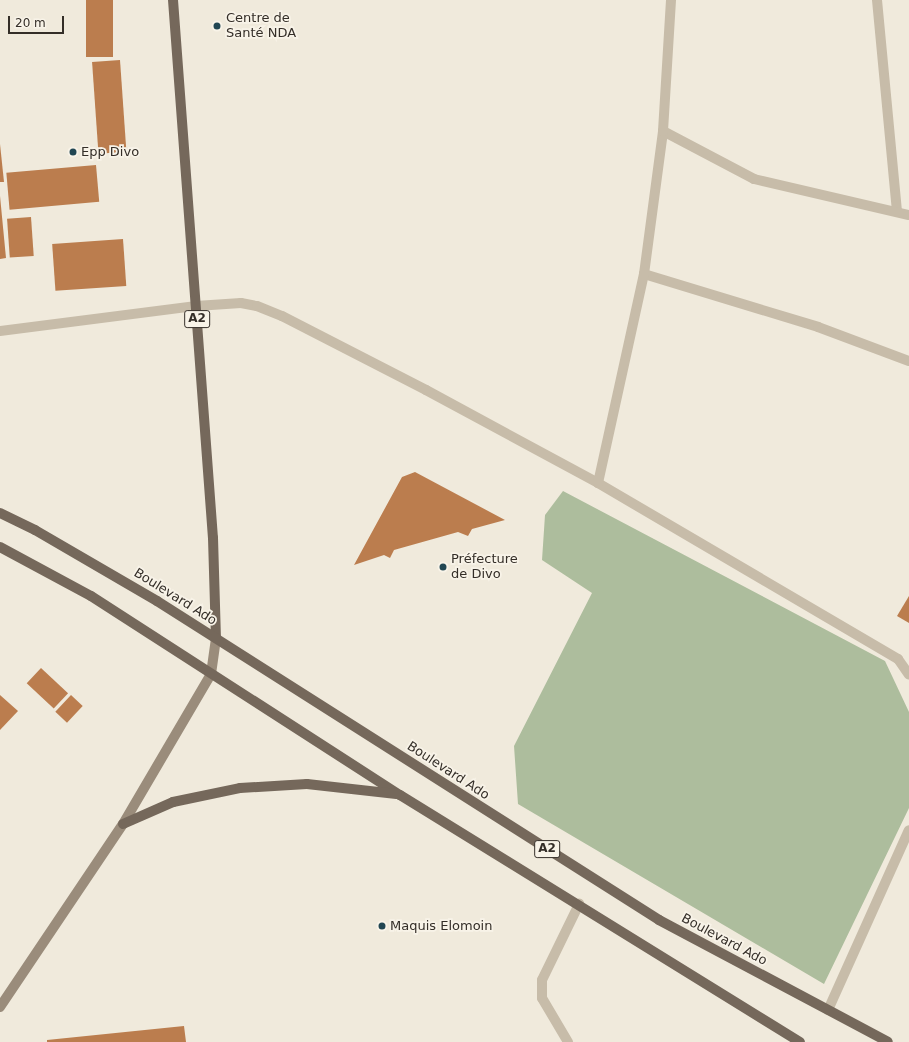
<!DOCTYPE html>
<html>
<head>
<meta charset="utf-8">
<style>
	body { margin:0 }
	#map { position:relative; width:909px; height:1042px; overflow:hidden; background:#f0eadc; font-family:"DejaVu Sans",sans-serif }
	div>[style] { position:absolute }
	.green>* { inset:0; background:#adbd9d }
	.building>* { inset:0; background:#bb7d4e; transform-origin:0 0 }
	.minor>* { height:10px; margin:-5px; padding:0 5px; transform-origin:5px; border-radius:5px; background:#c7bca9 }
	.secondary>* { height:10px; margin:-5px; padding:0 5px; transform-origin:5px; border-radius:5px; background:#9a8c7b }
	.primary>* { height:10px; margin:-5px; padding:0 5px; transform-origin:5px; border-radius:5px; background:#75685b }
	.dots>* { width:11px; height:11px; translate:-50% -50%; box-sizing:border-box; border:2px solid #f8f3e8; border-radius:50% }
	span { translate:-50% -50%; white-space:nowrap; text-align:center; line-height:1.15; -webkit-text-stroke:3.5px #f8f3e8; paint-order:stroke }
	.shield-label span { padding:1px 3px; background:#f8f3e8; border:1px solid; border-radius:3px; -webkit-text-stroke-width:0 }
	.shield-label { font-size:12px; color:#342e28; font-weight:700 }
	.poi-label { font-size:13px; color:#342e28 }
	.left { translate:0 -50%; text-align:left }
	.street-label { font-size:13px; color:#342e28 }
	.scale { position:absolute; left:8px; top:16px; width:56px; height:18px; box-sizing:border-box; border:2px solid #342e28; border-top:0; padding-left:5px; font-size:12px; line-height:14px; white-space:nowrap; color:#342e28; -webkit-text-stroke:3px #f8f3e8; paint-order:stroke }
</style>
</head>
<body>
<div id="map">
	<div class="green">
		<div style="clip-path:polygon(563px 491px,885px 661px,909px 712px,909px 808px,824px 984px,518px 804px,514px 746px,592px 593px,542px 560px,545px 515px)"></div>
	</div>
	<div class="building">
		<div style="left:86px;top:0;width:27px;height:57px"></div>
		<div style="left:120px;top:60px;width:92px;height:28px;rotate:86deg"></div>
		<div style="clip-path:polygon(0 144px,4px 182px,0 182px)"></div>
		<div style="left:96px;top:165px;width:37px;height:90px;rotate:85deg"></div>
		<div style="clip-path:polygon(0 196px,6px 258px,0 259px)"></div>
		<div style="left:31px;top:217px;width:39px;height:24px;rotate:86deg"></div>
		<div style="left:123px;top:239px;width:47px;height:71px;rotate:86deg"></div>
		<div style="clip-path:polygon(415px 472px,505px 520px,472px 529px,468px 536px,458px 532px,394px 550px,390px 558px,384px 555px,354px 565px,402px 477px)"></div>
		<div style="clip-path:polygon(909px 596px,909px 623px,897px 616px)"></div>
		<div style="left:41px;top:668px;width:37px;height:21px;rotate:43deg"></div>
		<div style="clip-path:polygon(0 695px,18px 711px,0 730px)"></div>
		<div style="left:71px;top:695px;width:16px;height:23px;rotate:43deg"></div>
		<div style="clip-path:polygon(184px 1026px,186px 1042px,47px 1042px,47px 1040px)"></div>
	</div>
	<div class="minor">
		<div style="left:877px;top:0;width:212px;rotate:84.6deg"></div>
		<div style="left:663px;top:131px;width:103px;rotate:27.8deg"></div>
		<div style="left:754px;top:179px;width:159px;rotate:13.1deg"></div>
		<div style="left:644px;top:274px;width:182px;rotate:16.9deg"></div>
		<div style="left:818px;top:327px;width:97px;rotate:20.5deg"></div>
		<div style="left:0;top:331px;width:198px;rotate:-7.3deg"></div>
		<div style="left:196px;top:306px;width:45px;rotate:-3.8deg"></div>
		<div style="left:241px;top:303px;width:16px;rotate:11deg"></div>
		<div style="left:257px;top:306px;width:27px;rotate:22deg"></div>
		<div style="left:282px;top:316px;width:162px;rotate:27.2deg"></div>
		<div style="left:426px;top:390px;width:196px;rotate:28.4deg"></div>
		<div style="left:598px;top:483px;width:348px;rotate:30.4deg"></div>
		<div style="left:898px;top:659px;width:19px;rotate:55deg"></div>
		<div style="left:598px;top:483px;width:214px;rotate:-77.6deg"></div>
		<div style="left:644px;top:274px;width:144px;rotate:-82.4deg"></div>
		<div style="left:663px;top:131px;width:131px;rotate:-86.5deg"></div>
		<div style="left:828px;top:1010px;width:197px;rotate:-65.8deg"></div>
		<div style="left:568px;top:1042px;width:51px;rotate:-120.6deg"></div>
		<div style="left:542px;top:998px;width:18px;rotate:-90deg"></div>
		<div style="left:542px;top:980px;width:85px;rotate:-64deg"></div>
	</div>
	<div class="secondary">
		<div style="left:0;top:1007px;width:220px;rotate:-56.1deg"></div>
		<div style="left:123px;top:824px;width:174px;rotate:-59.6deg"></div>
		<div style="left:211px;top:674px;width:36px;rotate:-82deg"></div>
	</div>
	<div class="primary">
		<div style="left:173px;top:0;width:539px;rotate:85.75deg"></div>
		<div style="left:213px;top:538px;width:100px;rotate:88.3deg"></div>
		<div style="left:0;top:513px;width:39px;rotate:26deg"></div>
		<div style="left:35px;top:530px;width:141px;rotate:30.2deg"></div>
		<div style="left:157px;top:601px;width:595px;rotate:32.43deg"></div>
		<div style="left:659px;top:920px;width:259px;rotate:28deg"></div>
		<div style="left:0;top:547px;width:103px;rotate:28.3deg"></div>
		<div style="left:91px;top:596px;width:368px;rotate:32.8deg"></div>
		<div style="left:400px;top:795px;width:470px;rotate:31.7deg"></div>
		<div style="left:123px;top:824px;width:55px;rotate:-23.7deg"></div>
		<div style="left:173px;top:802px;width:68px;rotate:-11.8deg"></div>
		<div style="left:240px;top:788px;width:67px;rotate:-3.4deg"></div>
		<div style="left:307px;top:784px;width:90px;rotate:6.4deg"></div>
	</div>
	<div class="dots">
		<div style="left:217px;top:26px;background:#214652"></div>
		<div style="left:73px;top:152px;background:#214652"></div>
		<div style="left:443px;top:567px;background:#214652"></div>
		<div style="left:382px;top:926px;background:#214652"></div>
	</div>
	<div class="shield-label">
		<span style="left:197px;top:319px">A2</span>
		<span style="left:547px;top:849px">A2</span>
	</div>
	<div class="poi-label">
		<span class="left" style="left:226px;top:26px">Centre de<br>Santé NDA</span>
		<span class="left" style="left:81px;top:152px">Epp Divo</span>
		<span class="left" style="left:451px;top:567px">Préfecture<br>de Divo</span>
		<span class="left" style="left:390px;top:926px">Maquis Elomoin</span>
	</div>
	<div class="street-label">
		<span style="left:175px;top:597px;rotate:32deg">Boulevard Ado</span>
		<span style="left:448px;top:771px;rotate:33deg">Boulevard Ado</span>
		<span style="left:724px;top:940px;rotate:28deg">Boulevard Ado</span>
	</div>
	<div class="scale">20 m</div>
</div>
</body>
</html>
